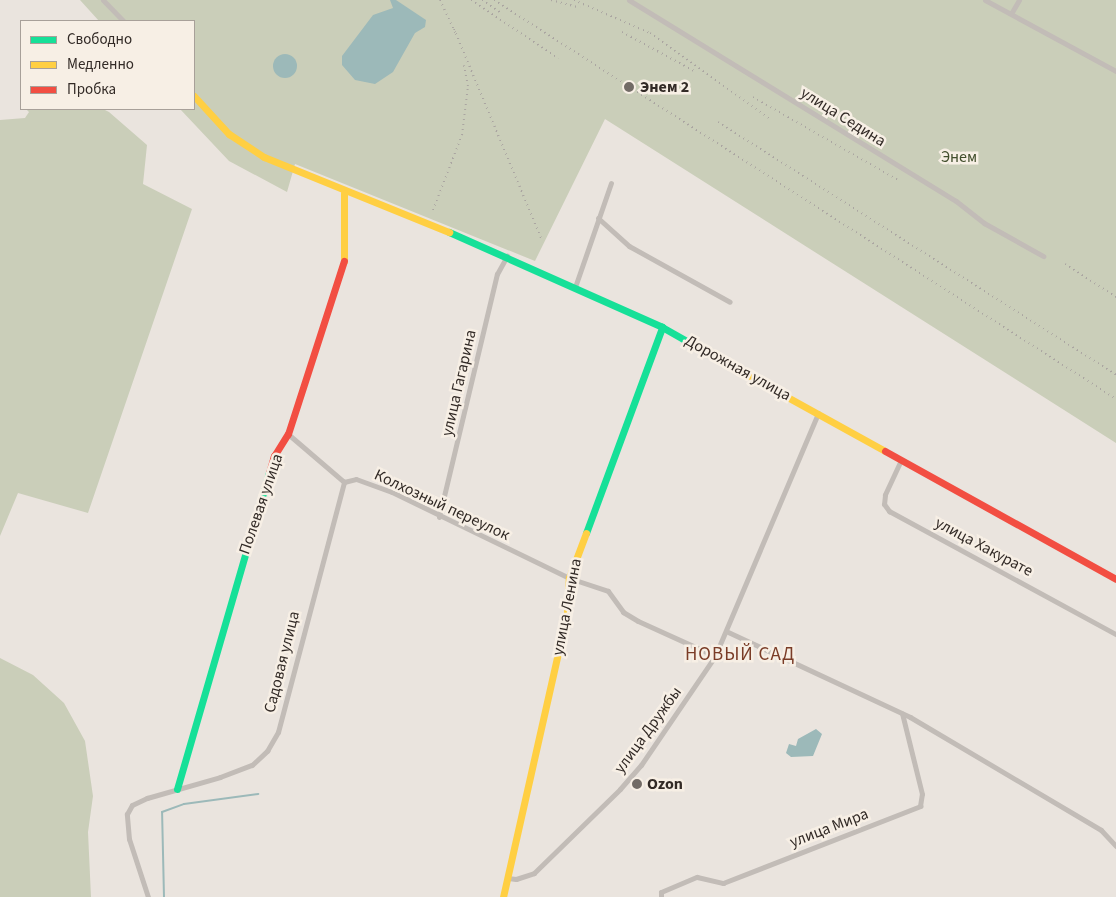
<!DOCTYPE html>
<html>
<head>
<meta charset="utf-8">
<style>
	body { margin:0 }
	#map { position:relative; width:1116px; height:897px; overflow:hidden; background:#eae4de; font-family:"Source Sans 3",sans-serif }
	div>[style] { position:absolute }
	.green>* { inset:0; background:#caceb9 }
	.water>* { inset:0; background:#9cb9b9 }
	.round { border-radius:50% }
	.stream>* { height:2px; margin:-1px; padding:0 1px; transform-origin:1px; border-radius:1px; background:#9cb9b9 }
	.street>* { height:5px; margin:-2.5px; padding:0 2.5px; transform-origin:2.5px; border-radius:2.5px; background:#c2bcb7 }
	.fast>* { height:7px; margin:-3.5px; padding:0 3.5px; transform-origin:3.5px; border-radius:3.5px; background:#16e098 }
	.slow>* { height:7px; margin:-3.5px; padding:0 3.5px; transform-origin:3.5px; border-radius:3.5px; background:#ffcf43 }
	.jam>* { height:7px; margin:-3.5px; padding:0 3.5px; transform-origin:3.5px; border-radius:3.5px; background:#f24e42 }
	.rail>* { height:2px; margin-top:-1px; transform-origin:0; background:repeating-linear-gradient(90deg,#aaa5a1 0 1px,transparent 0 5px) }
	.dots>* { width:14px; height:14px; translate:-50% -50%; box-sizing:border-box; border:2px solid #f7efe5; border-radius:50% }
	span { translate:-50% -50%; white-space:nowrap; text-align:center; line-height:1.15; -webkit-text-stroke:5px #f7efe5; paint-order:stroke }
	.poi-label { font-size:16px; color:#322a26; font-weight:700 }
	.left { translate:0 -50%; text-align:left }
	.street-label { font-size:16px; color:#322a26 }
	.park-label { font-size:16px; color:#414e2c }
	.quarter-label { font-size:19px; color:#7a3c27; letter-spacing:1px }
	.legend { position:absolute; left:20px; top:20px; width:175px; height:90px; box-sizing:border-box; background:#f7efe5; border:1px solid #a8a099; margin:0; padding:6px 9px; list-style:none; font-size:15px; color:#322a26 }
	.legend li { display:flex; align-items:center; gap:10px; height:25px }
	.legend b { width:25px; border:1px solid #a8a099 }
</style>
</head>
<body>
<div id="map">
	<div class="green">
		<div style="clip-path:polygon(80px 0,1116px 0,1116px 443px,605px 119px,535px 261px,295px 164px,287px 192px,229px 161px,180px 109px,194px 109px,194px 21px,99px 21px)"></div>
		<div style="clip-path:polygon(26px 109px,103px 109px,109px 112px,147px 145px,143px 184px,192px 209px,88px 513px,18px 493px,0 536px,0 120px,25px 118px,29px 112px)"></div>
		<div style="clip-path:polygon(0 658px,33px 675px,64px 703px,85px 741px,93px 796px,88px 832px,91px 897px,0 897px)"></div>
	</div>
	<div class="water">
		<div style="clip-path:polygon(390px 0,396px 0,426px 20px,425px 27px,415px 33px,393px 72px,375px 84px,355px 80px,342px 65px,342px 56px,373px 15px,393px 8px)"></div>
		<div class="round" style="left:273px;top:54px;width:24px;height:24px"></div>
		<div style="clip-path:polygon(816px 729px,822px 734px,813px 756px,791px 757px,786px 753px,789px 744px,796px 746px,798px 739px)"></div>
	</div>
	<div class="stream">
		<div style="left:164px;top:897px;width:85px;rotate:-91.3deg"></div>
		<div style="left:162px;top:812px;width:23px;rotate:-20deg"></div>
		<div style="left:184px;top:804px;width:75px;rotate:-7.7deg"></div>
	</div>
	<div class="street">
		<div style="left:103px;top:0;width:29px;rotate:46deg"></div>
		<div style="left:629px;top:0;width:384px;rotate:31.6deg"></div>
		<div style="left:956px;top:201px;width:36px;rotate:38deg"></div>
		<div style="left:984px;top:223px;width:68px;rotate:29.2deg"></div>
		<div style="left:985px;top:0;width:149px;rotate:28.5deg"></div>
		<div style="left:1012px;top:12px;width:14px;rotate:-60deg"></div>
		<div style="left:598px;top:218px;width:42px;rotate:42.1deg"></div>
		<div style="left:629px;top:246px;width:115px;rotate:29deg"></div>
		<div style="left:575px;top:287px;width:110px;rotate:-70.9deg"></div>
		<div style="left:288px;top:434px;width:74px;rotate:40.6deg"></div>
		<div style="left:344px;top:482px;width:12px;rotate:-14deg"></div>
		<div style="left:356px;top:479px;width:38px;rotate:20deg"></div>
		<div style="left:392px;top:492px;width:197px;rotate:25.9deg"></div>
		<div style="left:569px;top:578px;width:41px;rotate:18.4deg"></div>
		<div style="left:608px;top:591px;width:26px;rotate:54deg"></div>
		<div style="left:623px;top:612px;width:17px;rotate:31deg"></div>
		<div style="left:638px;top:621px;width:85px;rotate:24.4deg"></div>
		<div style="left:901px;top:460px;width:38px;rotate:115deg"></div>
		<div style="left:885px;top:495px;width:9px;rotate:96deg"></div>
		<div style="left:884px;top:504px;width:9px;rotate:54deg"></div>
		<div style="left:889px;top:511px;width:258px;rotate:28.5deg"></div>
		<div style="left:439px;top:517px;width:250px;rotate:-76.6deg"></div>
		<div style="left:497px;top:274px;width:21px;rotate:-61deg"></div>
		<div style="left:728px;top:632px;width:201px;rotate:25deg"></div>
		<div style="left:910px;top:717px;width:222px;rotate:30.6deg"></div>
		<div style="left:1101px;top:830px;width:22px;rotate:47deg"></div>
		<div style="left:507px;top:878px;width:9px;rotate:6deg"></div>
		<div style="left:516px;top:879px;width:19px;rotate:-18deg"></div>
		<div style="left:534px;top:873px;width:120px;rotate:-44.3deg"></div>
		<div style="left:620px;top:789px;width:32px;rotate:-49deg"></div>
		<div style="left:641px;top:765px;width:132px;rotate:-55.8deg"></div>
		<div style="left:715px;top:656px;width:264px;rotate:-67deg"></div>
		<div style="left:148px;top:897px;width:61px;rotate:-108.1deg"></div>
		<div style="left:129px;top:839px;width:25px;rotate:-95deg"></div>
		<div style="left:127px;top:814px;width:10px;rotate:-61deg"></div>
		<div style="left:132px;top:805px;width:17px;rotate:-25deg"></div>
		<div style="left:147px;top:798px;width:76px;rotate:-16deg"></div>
		<div style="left:220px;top:777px;width:34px;rotate:-21deg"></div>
		<div style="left:252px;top:765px;width:21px;rotate:-43deg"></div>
		<div style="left:267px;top:751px;width:22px;rotate:-60deg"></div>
		<div style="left:278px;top:732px;width:259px;rotate:-75.2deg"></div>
		<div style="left:661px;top:897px;width:5px;rotate:-90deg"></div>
		<div style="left:661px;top:892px;width:39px;rotate:-23deg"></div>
		<div style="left:697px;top:877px;width:27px;rotate:13deg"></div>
		<div style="left:723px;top:883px;width:212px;rotate:-21.3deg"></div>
		<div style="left:920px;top:806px;width:12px;rotate:-81deg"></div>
		<div style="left:922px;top:794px;width:83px;rotate:-103.9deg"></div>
	</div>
	<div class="fast">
		<div style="left:449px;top:232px;width:233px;rotate:24deg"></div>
		<div style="left:662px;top:327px;width:59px;rotate:29.6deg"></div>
		<div style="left:586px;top:533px;width:220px;rotate:-69.7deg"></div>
		<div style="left:177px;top:789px;width:329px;rotate:-73.8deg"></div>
	</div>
	<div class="slow">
		<div style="left:194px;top:96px;width:52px;rotate:47.4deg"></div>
		<div style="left:229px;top:134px;width:42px;rotate:33.3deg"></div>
		<div style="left:264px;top:157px;width:200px;rotate:22.1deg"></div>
		<div style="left:344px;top:193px;width:68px;rotate:90deg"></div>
		<div style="left:713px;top:356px;width:196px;rotate:28.9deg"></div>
		<div style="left:503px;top:897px;width:291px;rotate:-77.3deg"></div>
		<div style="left:567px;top:613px;width:35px;rotate:-87deg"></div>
		<div style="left:569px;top:578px;width:48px;rotate:-69.3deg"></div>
	</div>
	<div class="jam">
		<div style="left:885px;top:451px;width:264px;rotate:29deg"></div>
		<div style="left:269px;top:473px;width:18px;rotate:-74deg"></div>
		<div style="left:274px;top:456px;width:26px;rotate:-58deg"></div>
		<div style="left:288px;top:434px;width:182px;rotate:-72.1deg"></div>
	</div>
	<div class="rail">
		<div style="left:440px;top:0;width:38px;rotate:65deg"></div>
		<div style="left:471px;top:0;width:105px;rotate:33.7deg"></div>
		<div style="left:482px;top:0;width:22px;rotate:34deg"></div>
		<div style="left:494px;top:0;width:739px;rotate:32.68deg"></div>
		<div style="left:551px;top:0;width:30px;rotate:15deg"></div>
		<div style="left:574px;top:0;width:83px;rotate:23.5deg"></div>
		<div style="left:650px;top:33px;width:148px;rotate:35.6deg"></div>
		<div style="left:454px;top:29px;width:229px;rotate:67.4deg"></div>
		<div style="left:622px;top:32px;width:82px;rotate:28.4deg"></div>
		<div style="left:753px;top:97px;width:167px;rotate:29.8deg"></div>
		<div style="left:718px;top:122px;width:472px;rotate:32.4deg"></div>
		<div style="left:433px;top:210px;width:80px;rotate:-68.9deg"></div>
		<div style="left:462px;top:135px;width:49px;rotate:-83deg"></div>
		<div style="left:468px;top:86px;width:21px;rotate:-101deg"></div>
		<div style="left:1065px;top:264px;width:61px;rotate:32.9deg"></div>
	</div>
	<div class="dots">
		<div style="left:629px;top:87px;background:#726b66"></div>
		<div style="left:637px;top:784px;background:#726b66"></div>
	</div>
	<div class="poi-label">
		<span class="left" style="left:640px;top:87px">Энем 2</span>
		<span class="left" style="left:647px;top:784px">Ozon</span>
	</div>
	<div class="street-label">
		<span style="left:843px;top:117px;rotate:32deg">улица Седина</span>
		<span style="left:738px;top:368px;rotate:29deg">Дорожная улица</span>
		<span style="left:459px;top:383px;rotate:-77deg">улица Гагарина</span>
		<span style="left:261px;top:504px;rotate:-71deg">Полевая улица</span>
		<span style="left:442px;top:505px;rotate:25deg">Колхозный переулок</span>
		<span style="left:984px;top:547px;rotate:28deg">улица Хакурате</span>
		<span style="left:567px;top:607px;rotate:-79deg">улица Ленина</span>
		<span style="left:282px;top:662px;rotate:-76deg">Садовая улица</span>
		<span style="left:648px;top:730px;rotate:-54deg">улица Дружбы</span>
		<span style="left:829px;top:828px;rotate:-21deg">улица Мира</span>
	</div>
	<div class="park-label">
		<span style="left:959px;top:157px">Энем</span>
	</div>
	<div class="quarter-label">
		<span style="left:740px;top:655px">НОВЫЙ САД</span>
	</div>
	<ul class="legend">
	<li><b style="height:6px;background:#16e098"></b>Свободно</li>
	<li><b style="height:6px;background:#ffcf43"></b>Медленно</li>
	<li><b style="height:6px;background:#f24e42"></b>Пробка</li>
	</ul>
</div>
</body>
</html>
